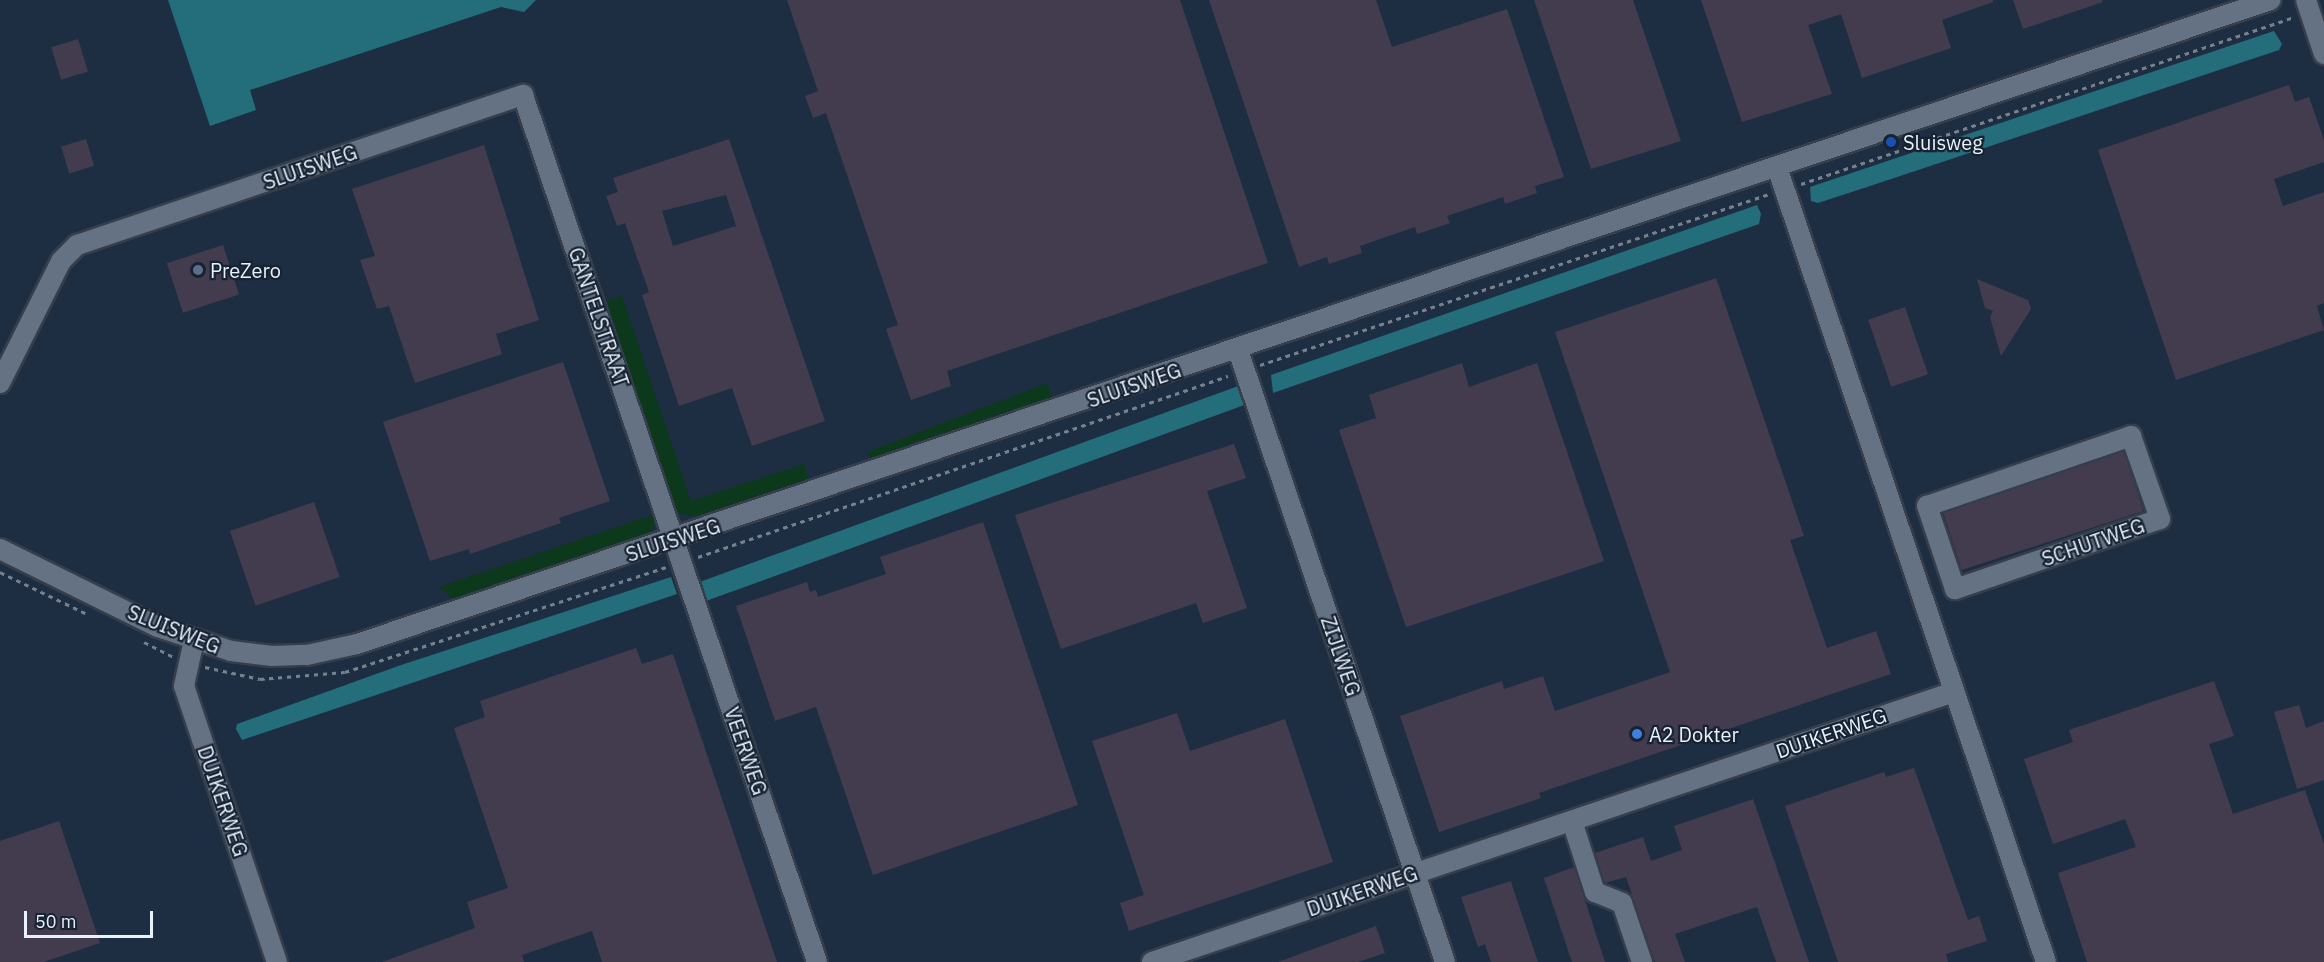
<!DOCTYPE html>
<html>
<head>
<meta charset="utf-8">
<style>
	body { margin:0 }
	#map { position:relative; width:2324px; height:962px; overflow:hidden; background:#172332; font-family:"IBM Plex Sans",sans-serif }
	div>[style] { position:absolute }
	.built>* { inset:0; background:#1e2e42; transform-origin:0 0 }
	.green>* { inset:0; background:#0c391c; transform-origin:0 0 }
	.water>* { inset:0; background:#246e7b; transform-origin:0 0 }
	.building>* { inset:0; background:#433c4f; transform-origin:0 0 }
	.path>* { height:3px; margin-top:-1.5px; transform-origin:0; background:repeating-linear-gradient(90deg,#77818e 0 4.5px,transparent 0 9px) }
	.roads { filter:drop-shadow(2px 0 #363e4b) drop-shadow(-2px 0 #363e4b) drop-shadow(0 2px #363e4b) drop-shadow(0 -2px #363e4b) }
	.minor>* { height:20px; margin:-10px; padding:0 10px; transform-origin:10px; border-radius:10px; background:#647284 }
	.dots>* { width:16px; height:16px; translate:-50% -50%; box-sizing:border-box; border:3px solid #172332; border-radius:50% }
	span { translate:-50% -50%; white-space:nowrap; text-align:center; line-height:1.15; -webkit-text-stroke:4.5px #172332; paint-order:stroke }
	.poi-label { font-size:20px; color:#e9f1fc }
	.left { translate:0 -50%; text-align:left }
	.street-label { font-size:20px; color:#e9f1fc }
	.scale { position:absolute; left:24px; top:911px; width:129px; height:27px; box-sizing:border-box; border:3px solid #e9f1fc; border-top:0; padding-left:8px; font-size:18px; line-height:21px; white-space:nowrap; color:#e9f1fc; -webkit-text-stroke:4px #172332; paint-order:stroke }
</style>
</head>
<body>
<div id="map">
	<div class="built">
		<div style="left:0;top:0;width:2324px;height:962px"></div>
	</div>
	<div class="green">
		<div style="clip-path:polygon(622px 296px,691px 501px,804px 464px,810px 483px,706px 518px,680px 514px,669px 498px,603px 302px)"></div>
		<div style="left:1047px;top:383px;width:19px;height:192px;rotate:69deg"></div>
		<div style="clip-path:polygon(655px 514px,654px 528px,647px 537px,456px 602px,439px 587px)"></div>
	</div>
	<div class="water">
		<div style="clip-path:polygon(168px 0,536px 0,524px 12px,501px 7px,250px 90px,256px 110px,210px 126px)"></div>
		<div style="clip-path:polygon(2274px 31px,2282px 44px,2279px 50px,1864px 188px,1818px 203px,1811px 201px,1810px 187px)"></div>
		<div style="clip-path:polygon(1757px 205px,1761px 214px,1759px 224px,1273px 393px,1271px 375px)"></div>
		<div style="left:1241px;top:385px;width:20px;height:576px;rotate:70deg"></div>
		<div style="clip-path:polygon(671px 577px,677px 594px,242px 740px,236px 729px,237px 724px,401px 665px)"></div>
	</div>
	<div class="building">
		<div style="clip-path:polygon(787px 0,1180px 0,1268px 263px,947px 371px,951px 386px,911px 400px,886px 329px,898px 325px,826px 113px,813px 118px,805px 96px,818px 91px)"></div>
		<div style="clip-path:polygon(1209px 0,1376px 0,1392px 47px,1507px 9px,1564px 177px,1535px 186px,1537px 193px,1505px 204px,1503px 197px,1447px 216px,1450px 223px,1417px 234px,1415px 227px,1360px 246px,1362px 253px,1329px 264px,1327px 257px,1299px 267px)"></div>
		<div style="clip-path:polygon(1534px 0,1633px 0,1681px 141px,1591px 169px)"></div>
		<div style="clip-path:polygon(1701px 0,1993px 0,1993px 2px,1942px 20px,1951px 48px,1862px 78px,1841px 14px,1808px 25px,1832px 94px,1742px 122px)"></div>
		<div style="clip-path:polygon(2013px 0,2102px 0,2103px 2px,2023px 29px)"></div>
		<div style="left:78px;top:39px;width:34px;height:28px;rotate:73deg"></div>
		<div style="clip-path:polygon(2289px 85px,2295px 102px,2309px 97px,2324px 140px,2324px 162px,2274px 179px,2283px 206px,2324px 192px,2324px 303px,2317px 306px,2324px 330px,2176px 380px,2098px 150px)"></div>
		<div style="left:86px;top:139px;width:28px;height:26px;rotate:73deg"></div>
		<div style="clip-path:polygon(evenodd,729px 139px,825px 421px,752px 446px,732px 388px,679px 406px,642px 295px,649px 292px,625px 223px,617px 226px,606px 196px,618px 192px,613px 178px,729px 139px,726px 195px,736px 226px,673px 246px,662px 211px,726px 195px)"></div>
		<div style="clip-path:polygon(484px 145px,539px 320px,496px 334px,502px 354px,415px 383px,389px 306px,377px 309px,360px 260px,375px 256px,352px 189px)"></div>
		<div style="left:223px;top:245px;width:52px;height:59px;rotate:72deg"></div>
		<div style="clip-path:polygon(1716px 278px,1804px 536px,1790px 540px,1827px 648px,1876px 631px,1891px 674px,1539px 793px,1541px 798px,1439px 832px,1400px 716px,1502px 681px,1504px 689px,1543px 676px,1555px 711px,1670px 672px,1555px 332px)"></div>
		<div style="clip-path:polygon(1977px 279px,2028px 300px,2031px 309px,2001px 356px,1990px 317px,1993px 311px,1985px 308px)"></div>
		<div style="left:1905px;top:307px;width:71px;height:39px;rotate:71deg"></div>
		<div style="clip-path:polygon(563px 362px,610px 501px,559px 518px,561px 523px,470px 554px,469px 549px,430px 561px,383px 422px)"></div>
		<div style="clip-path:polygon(1462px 363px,1469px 387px,1537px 363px,1604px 561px,1406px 627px,1339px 430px,1376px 418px,1369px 395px)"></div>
		<div style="clip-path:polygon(1234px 444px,1246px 478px,1207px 491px,1247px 608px,1203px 623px,1196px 603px,1061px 649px,1015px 515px)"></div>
		<div style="left:2124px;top:451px;width:63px;height:191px;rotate:72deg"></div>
		<div style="left:314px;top:502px;width:79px;height:89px;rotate:71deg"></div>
		<div style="clip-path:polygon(983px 522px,1078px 805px,873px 875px,816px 707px,775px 721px,736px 606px,807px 582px,810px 592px,816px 590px,818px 597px,886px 574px,880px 557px)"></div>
		<div style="clip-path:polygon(636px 648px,642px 664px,673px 654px,777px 962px,602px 962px,592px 931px,522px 955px,524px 962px,382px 962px,475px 928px,467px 902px,508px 888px,454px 728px,485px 717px,480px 701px)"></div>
		<div style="clip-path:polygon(2214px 681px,2234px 736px,2209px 744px,2233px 814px,2305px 790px,2324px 844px,2324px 962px,2087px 962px,2058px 873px,2136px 847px,2125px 819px,2053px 844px,2024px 759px,2073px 742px,2069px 730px)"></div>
		<div style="clip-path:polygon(2299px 705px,2306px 728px,2324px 721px,2324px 780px,2297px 789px,2274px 712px)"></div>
		<div style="clip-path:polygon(1177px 713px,1190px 751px,1285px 719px,1333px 862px,1129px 931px,1120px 903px,1144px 895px,1092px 741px)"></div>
		<div style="clip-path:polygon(1914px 768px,1968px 920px,1979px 916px,1987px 941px,1946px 954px,1948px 962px,1838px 962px,1785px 806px,1884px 772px,1886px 777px)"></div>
		<div style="clip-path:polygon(1753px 799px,1809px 962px,1776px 962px,1757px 907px,1675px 934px,1685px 962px,1655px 962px,1626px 877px,1605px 883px,1595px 853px,1643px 837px,1651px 861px,1682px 850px,1674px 826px)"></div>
		<div style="clip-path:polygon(59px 821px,100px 943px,44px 962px,0 962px,0 841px)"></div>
		<div style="clip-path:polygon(1574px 867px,1582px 891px,1605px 962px,1572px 962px,1544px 878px)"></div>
		<div style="clip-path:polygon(1511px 881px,1513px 888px,1538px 962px,1491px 962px,1485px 944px,1478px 947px,1461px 897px)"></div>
		<div style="clip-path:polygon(1376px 926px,1385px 953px,1358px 962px,1278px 962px)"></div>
	</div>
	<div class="path">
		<div style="left:1801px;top:184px;width:521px;rotate:-18.71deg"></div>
		<div style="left:1260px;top:365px;width:537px;rotate:-18.57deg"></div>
		<div style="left:698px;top:557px;width:560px;rotate:-18.86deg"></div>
		<div style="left:0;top:572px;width:97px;rotate:25.8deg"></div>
		<div style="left:144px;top:642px;width:33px;rotate:27deg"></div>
		<div style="left:205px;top:667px;width:56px;rotate:12.3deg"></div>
		<div style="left:260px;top:679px;width:85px;rotate:-4.7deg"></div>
		<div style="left:345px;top:672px;width:338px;rotate:-18.1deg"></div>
	</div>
	<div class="roads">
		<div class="minor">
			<div style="left:2306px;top:0;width:57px;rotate:71.6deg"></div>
			<div style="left:1777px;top:167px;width:839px;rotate:71.31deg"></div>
			<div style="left:1238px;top:350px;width:646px;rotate:71.31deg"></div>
			<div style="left:0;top:383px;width:136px;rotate:-63.4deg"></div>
			<div style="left:61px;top:261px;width:23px;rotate:-45deg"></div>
			<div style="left:77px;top:245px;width:471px;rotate:-18.6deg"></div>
			<div style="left:523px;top:95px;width:915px;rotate:71.27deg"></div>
			<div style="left:2131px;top:436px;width:88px;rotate:70.7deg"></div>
			<div style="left:2160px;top:519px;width:217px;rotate:161.1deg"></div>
			<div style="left:1955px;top:589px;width:88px;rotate:-108.6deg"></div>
			<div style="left:1927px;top:506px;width:216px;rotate:-18.9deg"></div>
			<div style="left:0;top:549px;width:176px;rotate:26.3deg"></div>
			<div style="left:158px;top:627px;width:77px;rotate:18.2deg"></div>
			<div style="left:231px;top:651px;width:41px;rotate:7deg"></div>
			<div style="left:272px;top:656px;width:35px;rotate:-2deg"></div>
			<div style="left:307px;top:655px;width:51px;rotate:-12.4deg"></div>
			<div style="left:357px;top:644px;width:2019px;rotate:-18.6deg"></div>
			<div style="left:194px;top:640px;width:47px;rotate:102.3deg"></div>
			<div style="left:184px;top:686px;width:291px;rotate:71.4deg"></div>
			<div style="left:1572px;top:821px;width:75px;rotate:72.1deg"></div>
			<div style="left:1595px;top:892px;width:29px;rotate:22deg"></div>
			<div style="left:1622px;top:903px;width:62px;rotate:71.3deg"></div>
			<div style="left:1152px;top:962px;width:846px;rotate:-18.61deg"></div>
		</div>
	</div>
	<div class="dots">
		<div style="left:1891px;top:142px;background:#1a4fb4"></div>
		<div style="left:198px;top:270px;background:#5c6f8a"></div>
		<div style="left:1637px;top:734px;background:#3f7fe0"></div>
	</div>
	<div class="poi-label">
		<span class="left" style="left:1903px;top:142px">Sluisweg</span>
		<span class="left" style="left:210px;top:270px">PreZero</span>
		<span class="left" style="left:1649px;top:734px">A2 Dokter</span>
	</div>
	<div class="street-label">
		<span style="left:310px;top:167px;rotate:-19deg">SLUISWEG</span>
		<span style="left:599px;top:317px;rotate:71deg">GANTELSTRAAT</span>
		<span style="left:1134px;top:385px;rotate:-19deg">SLUISWEG</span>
		<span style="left:673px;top:540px;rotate:-18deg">SLUISWEG</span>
		<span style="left:2093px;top:542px;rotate:-19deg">SCHUTWEG</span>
		<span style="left:174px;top:629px;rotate:22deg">SLUISWEG</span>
		<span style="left:1341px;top:656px;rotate:71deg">ZIJLWEG</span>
		<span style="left:1831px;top:733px;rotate:-19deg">DUIKERWEG</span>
		<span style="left:746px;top:751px;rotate:71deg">VEERWEG</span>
		<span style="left:223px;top:801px;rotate:71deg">DUIKERWEG</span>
		<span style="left:1362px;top:891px;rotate:-19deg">DUIKERWEG</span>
	</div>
	<div class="scale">50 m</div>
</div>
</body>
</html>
